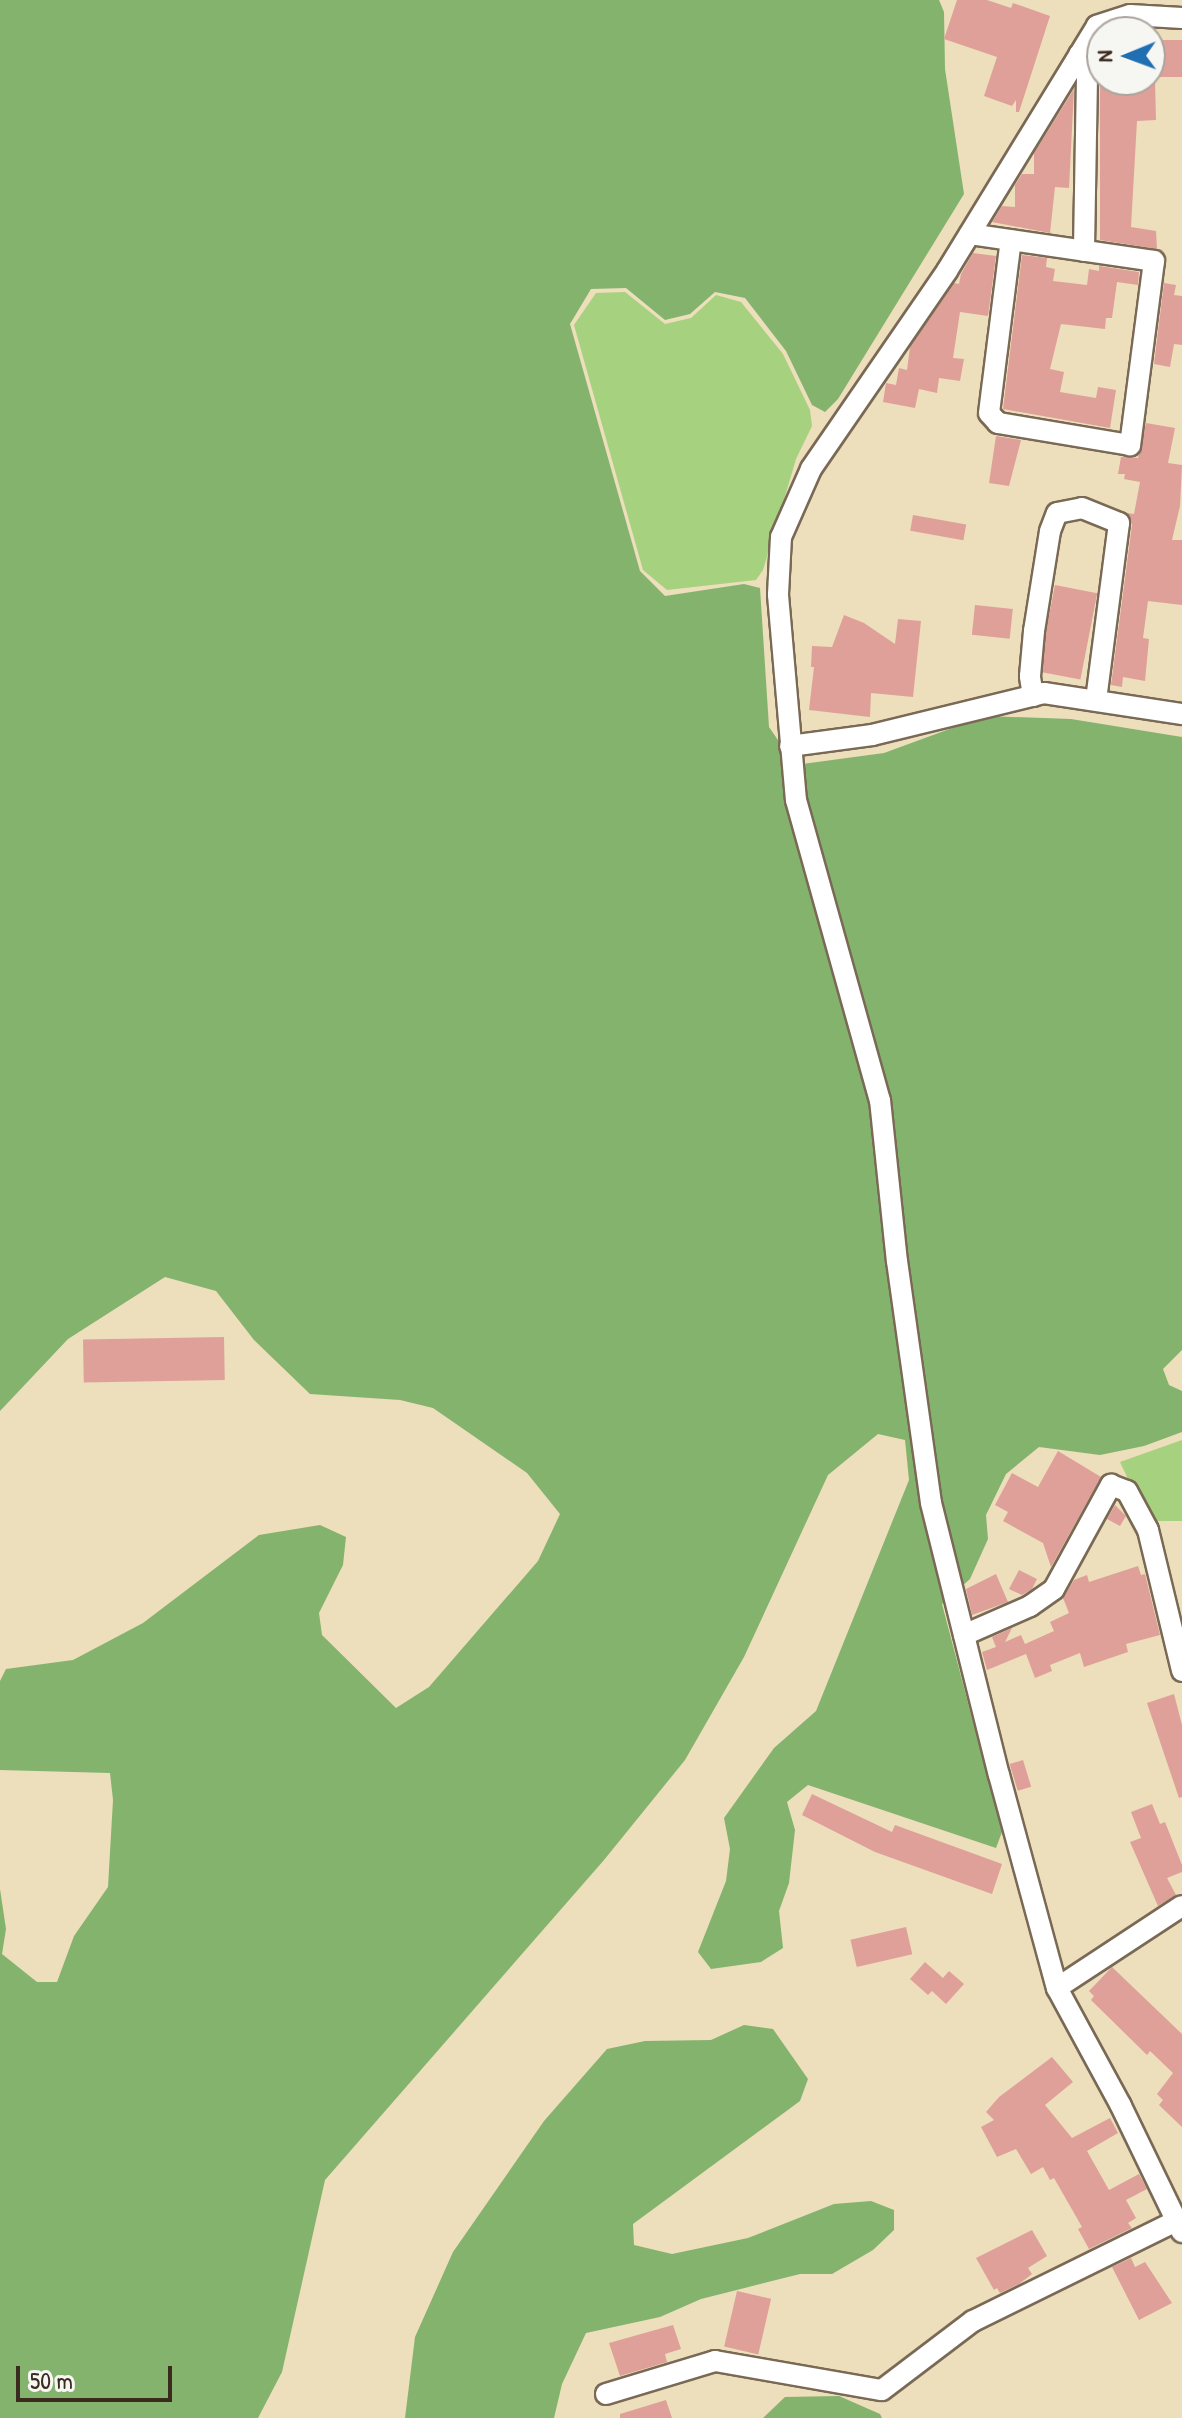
<!DOCTYPE html>
<html>
<head>
<meta charset="utf-8">
<style>
	body { margin:0 }
	#map { position:relative; width:1182px; height:2418px; overflow:hidden; background:#eddebc; font-family:"Patrick Hand",sans-serif }
	div>[style] { position:absolute }
	.green>* { inset:0; background:#a6d17e }
	.forest>* { inset:0; background:#84b36d }
	.building>* { inset:0; background:#dfa099; transform-origin:0 0 }
	.roads { filter:drop-shadow(2px 0 #796955) drop-shadow(-2px 0 #796955) drop-shadow(0 2px #796955) drop-shadow(0 -2px #796955) }
	.street>* { height:20px; margin:-10px; padding:0 10px; transform-origin:10px; border-radius:10px; background:#fff }
	span { translate:-50% -50%; white-space:nowrap; text-align:center; line-height:1.15; -webkit-text-stroke:6px #f6f6f2; paint-order:stroke }
	.north { position:absolute; left:1086px; top:16px; width:80px; height:80px; box-sizing:border-box; background:#f6f6f2; border:2px solid #aba49d; border-radius:50%; rotate:269deg; font-size:22px; font-weight:700; line-height:32px; text-align:center; color:#3b2a1e }
	.north::after { content:''; display:block; margin:auto; width:28px; height:36px; background:#1f6fb2; clip-path:polygon(50% 0,100% 100%,50% 72%,0 100%) }
	.scale { position:absolute; left:16px; top:2366px; width:156px; height:36px; box-sizing:border-box; border:4px solid #3b2a1e; border-top:0; padding-left:10px; font-size:24px; line-height:28px; white-space:nowrap; color:#3b2a1e; -webkit-text-stroke:6px #f6f6f2; paint-order:stroke }
</style>
</head>
<body>
<div id="map">
	<div class="green">
		<div style="clip-path:polygon(625px 292px,665px 324px,691px 318px,716px 295px,741px 302px,783px 354px,810px 410px,812px 426px,796px 459px,763px 570px,756px 580px,667px 590px,643px 570px,574px 325px,596px 293px)"></div>
		<div style="clip-path:polygon(1182px 1440px,1182px 1521px,1151px 1521px,1146px 1517px,1120px 1462px)"></div>
	</div>
	<div class="forest">
		<div style="clip-path:polygon(0 0,939px 0,944px 12px,945px 69px,964px 194px,838px 399px,825px 412px,812px 405px,786px 351px,745px 298px,715px 292px,690px 314px,665px 320px,626px 288px,591px 289px,570px 324px,640px 571px,665px 596px,744px 584px,760px 588px,769px 727px,795px 765px,884px 753px,985px 716px,1071px 719px,1182px 737px,1182px 1350px,1163px 1369px,1169px 1385px,1182px 1391px,1182px 1432px,1144px 1446px,1100px 1455px,1039px 1447px,1006px 1474px,986px 1515px,988px 1539px,970px 1579px,942px 1604px,1002px 1832px,996px 1848px,808px 1785px,787px 1802px,795px 1830px,789px 1883px,779px 1911px,783px 1948px,761px 1962px,711px 1969px,698px 1952px,726px 1881px,730px 1849px,724px 1818px,774px 1748px,816px 1711px,909px 1480px,905px 1440px,878px 1434px,828px 1475px,744px 1657px,685px 1760px,604px 1860px,325px 2180px,282px 2372px,258px 2418px,0 2418px,0 1889px,6px 1929px,2px 1954px,37px 1982px,57px 1982px,74px 1936px,108px 1887px,113px 1800px,110px 1773px,0 1770px,0 1681px,6px 1669px,73px 1660px,143px 1623px,259px 1535px,320px 1525px,346px 1537px,343px 1565px,319px 1613px,322px 1635px,396px 1708px,429px 1687px,538px 1561px,560px 1514px,527px 1473px,433px 1408px,400px 1400px,310px 1394px,254px 1340px,216px 1291px,165px 1277px,68px 1339px,0 1411px)"></div>
		<div style="clip-path:polygon(744px 2025px,773px 2029px,808px 2079px,800px 2101px,633px 2224px,634px 2245px,672px 2254px,748px 2238px,834px 2204px,871px 2201px,894px 2210px,894px 2230px,873px 2250px,832px 2274px,800px 2274px,701px 2299px,660px 2317px,586px 2333px,562px 2384px,554px 2418px,405px 2418px,415px 2337px,453px 2252px,544px 2121px,607px 2049px,645px 2041px,711px 2040px)"></div>
		<div style="clip-path:polygon(839px 2396px,880px 2414px,882px 2418px,763px 2418px,785px 2397px)"></div>
	</div>
	<div class="building">
		<div style="clip-path:polygon(957px 0,987px 0,1011px 8px,1013px 3px,1050px 16px,1019px 112px,1016px 112px,1016px 100px,1012px 106px,984px 96px,997px 57px,944px 39px)"></div>
		<div style="left:1157px;top:40px;width:25px;height:37px"></div>
		<div style="clip-path:polygon(1100px 80px,1155px 80px,1156px 120px,1137px 121px,1131px 227px,1156px 231px,1157px 249px,1100px 240px)"></div>
		<div style="clip-path:polygon(1074px 89px,1069px 188px,1055px 187px,1050px 233px,992px 222px,1002px 206px,1015px 207px,1015px 185px,1022px 174px,1034px 174px,1034px 153px)"></div>
		<div style="clip-path:polygon(973px 253px,996px 256px,988px 316px,960px 312px,953px 358px,964px 359px,960px 381px,939px 378px,937px 393px,919px 389px,915px 408px,883px 402px,886px 383px,896px 385px,899px 368px,907px 370px,910px 347px,954px 283px,959px 284px,961px 274px)"></div>
		<div style="clip-path:polygon(1022px 255px,1047px 258px,1046px 267px,1055px 269px,1053px 281px,1087px 285px,1089px 269px,1099px 271px,1099px 266px,1139px 272px,1138px 285px,1117px 282px,1112px 318px,1106px 318px,1105px 329px,1061px 324px,1050px 369px,1064px 372px,1060px 392px,1096px 398px,1098px 387px,1116px 390px,1110px 428px,1003px 409px)"></div>
		<div style="clip-path:polygon(1164px 283px,1176px 285px,1174px 295px,1182px 296px,1182px 345px,1174px 344px,1170px 367px,1154px 364px)"></div>
		<div style="clip-path:polygon(1146px 423px,1175px 428px,1168px 463px,1182px 465px,1180px 506px,1172px 540px,1182px 540px,1182px 605px,1148px 601px,1143px 638px,1149px 639px,1145px 681px,1123px 677px,1122px 687px,1111px 685px,1132px 525px,1127px 513px,1134px 514px,1140px 482px,1124px 479px,1125px 474px,1118px 474px,1121px 457px,1138px 458px)"></div>
		<div style="clip-path:polygon(996px 436px,1021px 440px,1009px 486px,989px 483px)"></div>
		<div style="left:913px;top:515px;width:54px;height:16px;rotate:10deg"></div>
		<div style="left:1055px;top:585px;width:43px;height:88px;rotate:11deg"></div>
		<div style="left:975px;top:605px;width:38px;height:30px;rotate:6deg"></div>
		<div style="clip-path:polygon(844px 615px,864px 623px,895px 644px,898px 619px,921px 621px,913px 697px,871px 693px,870px 717px,809px 710px,814px 667px,811px 667px,812px 646px,832px 647px)"></div>
		<div style="left:224px;top:1337px;width:43px;height:141px;rotate:89deg"></div>
		<div style="clip-path:polygon(1058px 1451px,1101px 1477px,1051px 1567px,1043px 1543px,1003px 1521px,1008px 1512px,995px 1505px,1012px 1473px,1038px 1487px)"></div>
		<div style="clip-path:polygon(1115px 1505px,1126px 1516px,1120px 1526px,1107px 1519px)"></div>
		<div style="clip-path:polygon(1138px 1566px,1141px 1575px,1145px 1574px,1160px 1635px,1126px 1644px,1128px 1652px,1084px 1667px,1080px 1653px,1050px 1665px,1052px 1671px,1035px 1678px,1026px 1654px,987px 1670px,982px 1652px,996px 1647px,992px 1637px,1012px 1628px,1005px 1642px,1021px 1635px,1025px 1644px,1054px 1631px,1050px 1622px,1069px 1613px,1063px 1598px,1074px 1580px,1087px 1575px,1089px 1582px)"></div>
		<div style="clip-path:polygon(1019px 1570px,1037px 1579px,1032px 1589px,1022px 1595px,1009px 1589px)"></div>
		<div style="clip-path:polygon(996px 1574px,1008px 1602px,972px 1615px,966px 1589px)"></div>
		<div style="clip-path:polygon(1174px 1694px,1182px 1725px,1182px 1797px,1179px 1798px,1147px 1703px)"></div>
		<div style="left:1023px;top:1760px;width:28px;height:14px;rotate:73deg"></div>
		<div style="clip-path:polygon(812px 1794px,892px 1832px,895px 1825px,1002px 1864px,992px 1894px,875px 1852px,802px 1815px)"></div>
		<div style="clip-path:polygon(1152px 1804px,1160px 1824px,1165px 1822px,1182px 1865px,1182px 1872px,1167px 1878px,1176px 1895px,1158px 1906px,1130px 1842px,1141px 1838px,1131px 1812px)"></div>
		<div style="left:906px;top:1927px;width:28px;height:57px;rotate:77deg"></div>
		<div style="clip-path:polygon(925px 1962px,943px 1978px,949px 1971px,964px 1984px,946px 2004px,932px 1991px,928px 1995px,910px 1979px)"></div>
		<div style="clip-path:polygon(1112px 1967px,1182px 2034px,1182px 2127px,1159px 2105px,1163px 2100px,1157px 2094px,1173px 2073px,1150px 2051px,1147px 2055px,1091px 2000px,1094px 1996px,1089px 1991px)"></div>
		<div style="clip-path:polygon(1052px 2057px,1073px 2082px,1045px 2105px,1072px 2138px,1110px 2118px,1118px 2133px,1087px 2151px,1109px 2190px,1139px 2174px,1147px 2189px,1126px 2200px,1136px 2218px,1128px 2223px,1132px 2228px,1089px 2249px,1078px 2229px,1082px 2227px,1054px 2178px,1050px 2180px,1043px 2167px,1031px 2174px,1016px 2149px,997px 2157px,981px 2127px,994px 2120px,986px 2112px,999px 2097px)"></div>
		<div style="clip-path:polygon(1032px 2230px,1047px 2256px,1028px 2268px,1032px 2274px,1019px 2284px,1000px 2293px,997px 2288px,994px 2290px,976px 2258px)"></div>
		<div style="clip-path:polygon(1131px 2258px,1135px 2267px,1145px 2262px,1172px 2303px,1139px 2320px,1112px 2267px)"></div>
		<div style="left:737px;top:2291px;width:35px;height:57px;rotate:13deg"></div>
		<div style="clip-path:polygon(673px 2325px,681px 2349px,665px 2354px,667px 2362px,620px 2376px,609px 2343px)"></div>
		<div style="clip-path:polygon(666px 2400px,672px 2418px,620px 2418px,620px 2414px)"></div>
	</div>
	<div class="roads">
		<div class="street">
			<div style="left:1182px;top:18px;width:52px;rotate:-176.7deg"></div>
			<div style="left:1130px;top:15px;width:35px;rotate:162deg"></div>
			<div style="left:1097px;top:26px;width:287px;rotate:121.5deg"></div>
			<div style="left:947px;top:271px;width:240px;rotate:124.5deg"></div>
			<div style="left:811px;top:469px;width:74px;rotate:113.8deg"></div>
			<div style="left:781px;top:537px;width:58px;rotate:93deg"></div>
			<div style="left:778px;top:595px;width:206px;rotate:85deg"></div>
			<div style="left:796px;top:800px;width:312px;rotate:74.4deg"></div>
			<div style="left:880px;top:1100px;width:162px;rotate:84deg"></div>
			<div style="left:897px;top:1261px;width:244px;rotate:82deg"></div>
			<div style="left:931px;top:1503px;width:280px;rotate:76deg"></div>
			<div style="left:999px;top:1775px;width:221px;rotate:74.8deg"></div>
			<div style="left:1057px;top:1988px;width:134px;rotate:61.5deg"></div>
			<div style="left:1121px;top:2106px;width:140px;rotate:64.2deg"></div>
			<div style="left:1079px;top:55px;width:23px;rotate:70deg"></div>
			<div style="left:1087px;top:77px;width:174px;rotate:91deg"></div>
			<div style="left:970px;top:234px;width:186px;rotate:8.3deg"></div>
			<div style="left:1154px;top:261px;width:186px;rotate:97.4deg"></div>
			<div style="left:1130px;top:445px;width:134px;rotate:-170.5deg"></div>
			<div style="left:998px;top:423px;width:13px;rotate:-132deg"></div>
			<div style="left:989px;top:413px;width:174px;rotate:-82.8deg"></div>
			<div style="left:1033px;top:696px;width:20px;rotate:-99deg"></div>
			<div style="left:1030px;top:676px;width:45px;rotate:-84.9deg"></div>
			<div style="left:1034px;top:631px;width:101px;rotate:-80.9deg"></div>
			<div style="left:1050px;top:531px;width:19px;rotate:-69deg"></div>
			<div style="left:1057px;top:513px;width:25px;rotate:-11deg"></div>
			<div style="left:1082px;top:508px;width:40px;rotate:22deg"></div>
			<div style="left:1119px;top:523px;width:179px;rotate:97.4deg"></div>
			<div style="left:790px;top:746px;width:83px;rotate:-7.6deg"></div>
			<div style="left:872px;top:735px;width:177px;rotate:-13.7deg"></div>
			<div style="left:1044px;top:693px;width:140px;rotate:8.7deg"></div>
			<div style="left:964px;top:1635px;width:72px;rotate:-23.7deg"></div>
			<div style="left:1030px;top:1606px;width:29px;rotate:-35deg"></div>
			<div style="left:1054px;top:1589px;width:119px;rotate:-61.3deg"></div>
			<div style="left:1111px;top:1485px;width:17px;rotate:21deg"></div>
			<div style="left:1127px;top:1491px;width:44px;rotate:61.7deg"></div>
			<div style="left:1148px;top:1530px;width:145px;rotate:76.4deg"></div>
			<div style="left:1057px;top:1988px;width:149px;rotate:-33.3deg"></div>
			<div style="left:606px;top:2394px;width:114px;rotate:-16.8deg"></div>
			<div style="left:715px;top:2361px;width:169px;rotate:9.9deg"></div>
			<div style="left:882px;top:2390px;width:114px;rotate:-37.2deg"></div>
			<div style="left:973px;top:2321px;width:226px;rotate:-26.2deg"></div>
		</div>
	</div>
	<div class="north">N</div>
	<div class="scale">50 m</div>
</div>
</body>
</html>
